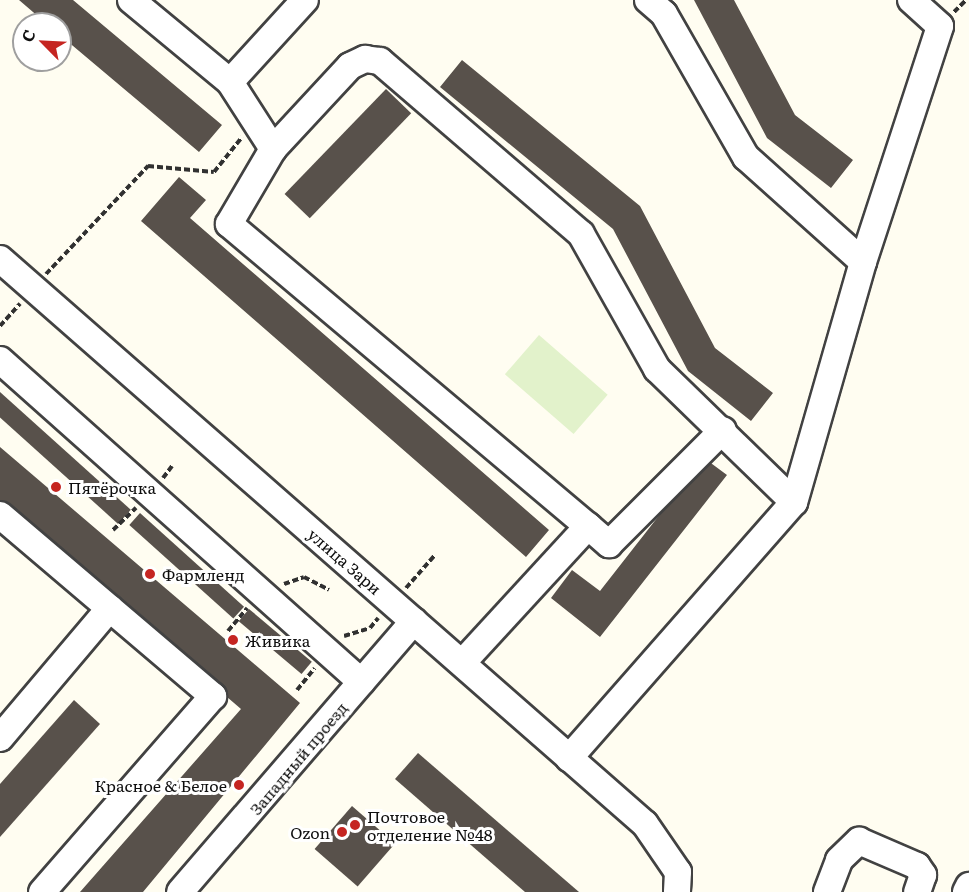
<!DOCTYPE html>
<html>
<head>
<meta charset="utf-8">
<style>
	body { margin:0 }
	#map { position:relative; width:969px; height:892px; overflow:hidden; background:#fffdf1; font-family:Literata,serif }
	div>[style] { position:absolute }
	.pitch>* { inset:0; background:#e2f2cb; transform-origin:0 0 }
	.building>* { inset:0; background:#58514b; transform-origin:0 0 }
	.path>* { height:4px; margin-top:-2px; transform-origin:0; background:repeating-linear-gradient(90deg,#313131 0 6px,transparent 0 9px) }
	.roads { filter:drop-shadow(2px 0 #424242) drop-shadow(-2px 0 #424242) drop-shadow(0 2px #424242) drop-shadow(0 -2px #424242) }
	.minor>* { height:26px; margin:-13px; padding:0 13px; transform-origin:13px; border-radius:13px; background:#fff }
	.dots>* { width:16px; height:16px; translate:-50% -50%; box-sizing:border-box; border:3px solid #fff; border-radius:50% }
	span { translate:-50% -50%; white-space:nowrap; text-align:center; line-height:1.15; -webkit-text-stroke:6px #fff; paint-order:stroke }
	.poi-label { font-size:16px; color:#0f0f0f }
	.left { translate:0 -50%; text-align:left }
	.right { translate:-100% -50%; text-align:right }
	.street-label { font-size:16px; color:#0f0f0f }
	.north { position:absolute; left:12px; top:12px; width:60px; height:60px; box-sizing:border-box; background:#fff; border:2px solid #9f9f9f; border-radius:50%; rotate:294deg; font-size:16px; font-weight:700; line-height:24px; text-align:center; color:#0f0f0f }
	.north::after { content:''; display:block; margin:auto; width:21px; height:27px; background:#c52521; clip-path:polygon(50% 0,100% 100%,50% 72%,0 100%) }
</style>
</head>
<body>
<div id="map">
	<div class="pitch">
		<div style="left:539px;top:335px;width:91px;height:52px;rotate:41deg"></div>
	</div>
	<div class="building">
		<div style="clip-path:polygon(19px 0,73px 0,222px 125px,199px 152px,60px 35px,60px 24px,47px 24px)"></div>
		<div style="clip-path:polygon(694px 0,734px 0,795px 115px,853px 160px,831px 188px,767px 138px)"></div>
		<div style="clip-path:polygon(462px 60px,640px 206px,715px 348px,773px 393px,751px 421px,688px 371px,613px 229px,440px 87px)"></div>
		<div style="left:386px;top:89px;width:35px;height:146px;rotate:44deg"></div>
		<div style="clip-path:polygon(179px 177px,206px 200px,190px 218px,549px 530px,526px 557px,141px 221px)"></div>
		<div style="left:0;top:392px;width:176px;height:19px;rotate:42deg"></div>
		<div style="clip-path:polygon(0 447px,300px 703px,143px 892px,80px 892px,241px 709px,0 502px)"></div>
		<div style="clip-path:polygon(704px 458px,727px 475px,600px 637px,551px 598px,572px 570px,600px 591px)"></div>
		<div style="left:140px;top:513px;width:140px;height:16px;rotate:42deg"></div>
		<div style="left:249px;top:609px;width:82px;height:16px;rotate:40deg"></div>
		<div style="clip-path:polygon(74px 700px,100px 724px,0 837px,0 784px)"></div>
		<div style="clip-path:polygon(418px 753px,579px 892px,525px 892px,395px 779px)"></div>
		<div style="left:352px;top:806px;width:57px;height:57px;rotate:41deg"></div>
	</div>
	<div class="path">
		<div style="left:954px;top:12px;width:17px;rotate:-45deg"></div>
		<div style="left:46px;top:274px;width:149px;rotate:-46.6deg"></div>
		<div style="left:148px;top:166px;width:66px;rotate:5.2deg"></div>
		<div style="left:214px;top:172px;width:45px;rotate:-51.3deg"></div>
		<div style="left:0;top:326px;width:30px;rotate:-48deg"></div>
		<div style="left:163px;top:478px;width:15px;rotate:-53deg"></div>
		<div style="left:113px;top:530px;width:32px;rotate:-44deg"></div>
		<div style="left:284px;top:584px;width:21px;rotate:-19deg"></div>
		<div style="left:304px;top:577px;width:28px;rotate:27deg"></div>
		<div style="left:406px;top:588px;width:44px;rotate:-48.7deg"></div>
		<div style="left:228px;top:631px;width:30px;rotate:-50deg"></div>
		<div style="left:344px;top:636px;width:27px;rotate:-17deg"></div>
		<div style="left:370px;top:628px;width:13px;rotate:-51deg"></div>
		<div style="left:297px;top:690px;width:28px;rotate:-51deg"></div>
	</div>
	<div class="roads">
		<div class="minor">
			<div style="left:131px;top:0;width:129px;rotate:39.6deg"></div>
			<div style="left:230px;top:82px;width:80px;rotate:57.3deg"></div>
			<div style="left:273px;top:149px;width:87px;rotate:120.4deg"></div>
			<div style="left:229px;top:224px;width:469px;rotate:40.1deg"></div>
			<div style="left:588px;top:526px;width:186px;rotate:132.6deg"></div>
			<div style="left:648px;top:0;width:21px;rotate:41deg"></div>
			<div style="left:664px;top:14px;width:165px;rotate:60.2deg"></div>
			<div style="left:746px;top:157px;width:157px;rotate:41.9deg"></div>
			<div style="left:863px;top:262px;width:250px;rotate:106deg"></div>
			<div style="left:230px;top:82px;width:111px;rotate:-47.6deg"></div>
			<div style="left:273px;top:149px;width:113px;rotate:-47.1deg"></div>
			<div style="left:350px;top:66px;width:17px;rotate:-25deg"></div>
			<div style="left:365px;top:59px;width:15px;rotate:8deg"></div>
			<div style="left:380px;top:61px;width:265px;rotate:40.7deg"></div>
			<div style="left:581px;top:234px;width:155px;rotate:60.6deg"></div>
			<div style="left:657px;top:369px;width:191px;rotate:44.2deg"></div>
			<div style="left:794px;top:502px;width:341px;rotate:131.3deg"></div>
			<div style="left:0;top:259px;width:857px;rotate:41.22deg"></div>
			<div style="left:645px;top:824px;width:58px;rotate:55.5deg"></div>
			<div style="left:678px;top:872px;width:20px;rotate:93deg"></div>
			<div style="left:863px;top:262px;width:248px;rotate:-71.9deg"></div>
			<div style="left:940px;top:26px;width:39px;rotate:-138deg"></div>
			<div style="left:0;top:360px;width:484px;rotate:41.7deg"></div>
			<div style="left:0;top:515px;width:280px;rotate:40.4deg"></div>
			<div style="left:213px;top:696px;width:260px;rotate:131.1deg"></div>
			<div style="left:588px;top:526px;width:28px;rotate:41deg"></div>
			<div style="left:609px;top:544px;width:161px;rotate:-45deg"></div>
			<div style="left:0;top:738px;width:170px;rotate:-49.8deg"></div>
			<div style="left:180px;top:892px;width:358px;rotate:-49.2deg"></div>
			<div style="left:827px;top:892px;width:34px;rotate:-69deg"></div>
			<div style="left:839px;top:860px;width:28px;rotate:-44deg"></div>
			<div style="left:859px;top:841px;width:63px;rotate:23.3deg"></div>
			<div style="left:917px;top:866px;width:11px;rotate:56deg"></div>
			<div style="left:923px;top:875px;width:18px;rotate:109deg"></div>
			<div style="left:966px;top:892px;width:7px;rotate:-63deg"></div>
		</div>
	</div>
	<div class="dots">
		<div style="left:56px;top:487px;background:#c52521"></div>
		<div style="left:150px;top:574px;background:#c52521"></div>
		<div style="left:233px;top:640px;background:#c52521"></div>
		<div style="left:239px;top:785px;background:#c52521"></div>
		<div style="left:355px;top:825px;background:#c52521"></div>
		<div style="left:342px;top:832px;background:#c52521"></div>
	</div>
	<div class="poi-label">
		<span class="left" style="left:68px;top:487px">Пятёрочка</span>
		<span class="left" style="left:162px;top:574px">Фармленд</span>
		<span class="left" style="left:245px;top:640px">Живика</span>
		<span class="right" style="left:227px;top:785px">Красное &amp; Белое</span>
		<span class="left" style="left:367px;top:825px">Почтовое<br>отделение №48</span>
		<span class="right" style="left:330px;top:832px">Ozon</span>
	</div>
	<div class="street-label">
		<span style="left:345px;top:561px;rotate:41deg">улица Зари</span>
		<span style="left:298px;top:758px;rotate:-50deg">Западный проезд</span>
	</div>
	<div class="north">С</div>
</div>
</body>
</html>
